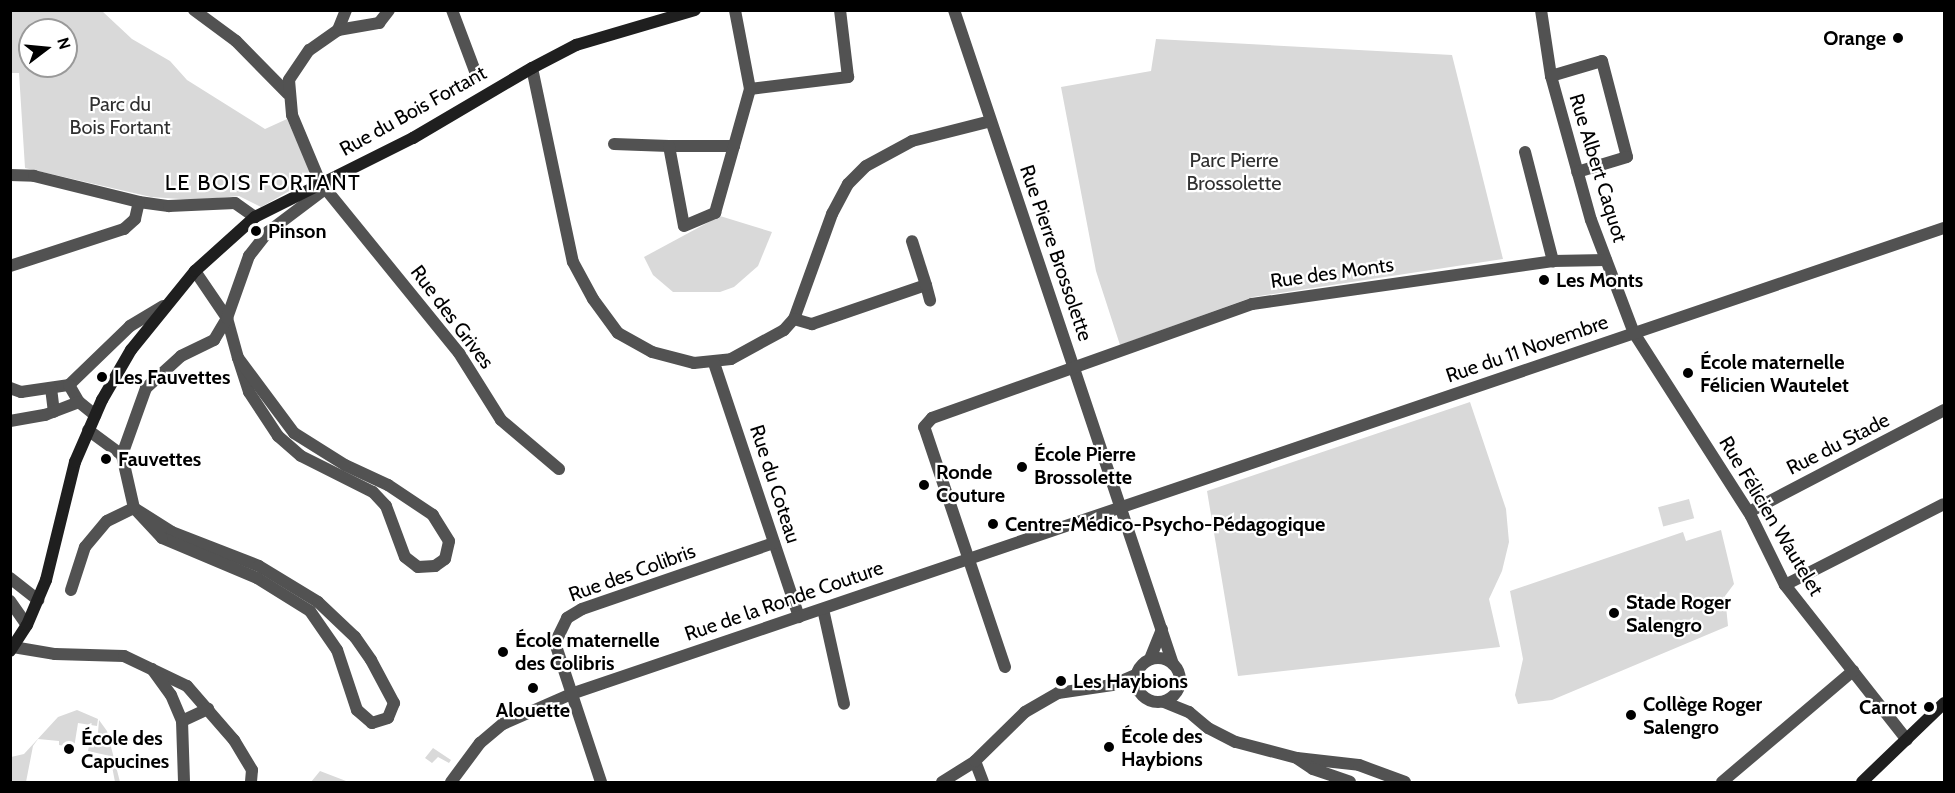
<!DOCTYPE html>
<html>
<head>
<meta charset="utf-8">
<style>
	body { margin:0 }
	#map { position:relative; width:1955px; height:793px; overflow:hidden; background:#fff; font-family:Cabin,sans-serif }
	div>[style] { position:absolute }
	.green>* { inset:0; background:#d9d9d9; transform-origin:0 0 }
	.street>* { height:12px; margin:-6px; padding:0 6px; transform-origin:6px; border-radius:6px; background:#525252 }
	.street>.ring { margin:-6px; padding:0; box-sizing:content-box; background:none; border:12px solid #525252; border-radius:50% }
	.secondary>* { height:12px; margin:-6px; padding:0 6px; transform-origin:6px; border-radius:6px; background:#1f1f1f }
	.dots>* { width:16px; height:16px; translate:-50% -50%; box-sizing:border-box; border:3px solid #fff; border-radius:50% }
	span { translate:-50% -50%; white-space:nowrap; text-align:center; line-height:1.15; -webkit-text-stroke:4.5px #fff; paint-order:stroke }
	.poi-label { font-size:20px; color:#000; font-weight:700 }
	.right { translate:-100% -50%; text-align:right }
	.left { translate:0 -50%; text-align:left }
	.park-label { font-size:20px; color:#303030 }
	.street-label { font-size:20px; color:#000 }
	.quarter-label { font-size:22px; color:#000; letter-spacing:1.5px }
	.frame { position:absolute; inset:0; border:12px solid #000; pointer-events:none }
	.north { position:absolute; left:18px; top:18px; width:60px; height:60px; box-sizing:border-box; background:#fff; border:2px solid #999; border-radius:50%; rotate:74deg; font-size:16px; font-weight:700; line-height:24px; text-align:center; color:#000 }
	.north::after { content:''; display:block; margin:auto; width:21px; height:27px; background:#000; clip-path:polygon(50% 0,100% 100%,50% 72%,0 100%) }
</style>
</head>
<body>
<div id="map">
	<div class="green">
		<div style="clip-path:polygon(evenodd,10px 11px,102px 11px,132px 39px,170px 61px,187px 80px,265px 129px,287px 119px,310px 171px,291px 190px,261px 207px,239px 196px,195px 200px,151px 197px,25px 168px,19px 73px,11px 73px,10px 11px,30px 30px,66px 30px,66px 66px,30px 66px,30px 30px)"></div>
		<div style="clip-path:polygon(1156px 39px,1452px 55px,1503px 259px,1253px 297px,1120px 345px,1096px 271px,1061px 87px,1151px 71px)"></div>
		<div style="clip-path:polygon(720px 216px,772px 232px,758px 266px,734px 287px,720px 292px,673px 292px,653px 275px,644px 257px)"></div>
		<div style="clip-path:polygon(1470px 402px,1506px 509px,1509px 542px,1502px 571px,1489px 599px,1500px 647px,1238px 676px,1207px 491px)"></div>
		<div style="left:1689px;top:499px;width:20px;height:32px;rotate:75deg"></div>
		<div style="clip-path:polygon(1721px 530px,1734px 584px,1725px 596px,1728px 626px,1552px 700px,1518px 704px,1515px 695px,1523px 659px,1510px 591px,1683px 532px,1686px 541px)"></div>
		<div style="clip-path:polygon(77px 710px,98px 719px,97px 726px,78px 723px,74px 748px,59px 745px,59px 741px,38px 739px,33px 746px,26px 782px,11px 782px,11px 757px,24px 754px,58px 717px)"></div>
		<div style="clip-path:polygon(99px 720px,107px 731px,120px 782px,115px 782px,110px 756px,88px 751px,89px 746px,97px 745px)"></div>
		<div style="clip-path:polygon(433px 748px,451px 760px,449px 763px,438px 757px,432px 763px,425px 758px)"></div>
		<div style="clip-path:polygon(320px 771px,346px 781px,355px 782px,311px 782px)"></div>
	</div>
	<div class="street">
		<div style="left:194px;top:10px;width:52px;rotate:36.4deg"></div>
		<div style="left:236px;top:41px;width:74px;rotate:45.5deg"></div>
		<div style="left:346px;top:10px;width:22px;rotate:112deg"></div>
		<div style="left:338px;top:30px;width:35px;rotate:145deg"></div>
		<div style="left:309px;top:50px;width:36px;rotate:124deg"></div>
		<div style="left:289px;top:80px;width:35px;rotate:85deg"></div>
		<div style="left:292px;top:115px;width:73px;rotate:67.3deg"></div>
		<div style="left:320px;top:182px;width:220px;rotate:50.9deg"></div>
		<div style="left:459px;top:353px;width:79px;rotate:57.9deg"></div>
		<div style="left:501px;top:420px;width:76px;rotate:40.2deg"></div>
		<div style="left:452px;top:10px;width:68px;rotate:69.4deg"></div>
		<div style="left:954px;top:10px;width:690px;rotate:71.49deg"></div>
		<div style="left:1541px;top:10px;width:67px;rotate:81.4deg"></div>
		<div style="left:1551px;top:76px;width:149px;rotate:74.5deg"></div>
		<div style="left:1591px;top:220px;width:121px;rotate:69.2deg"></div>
		<div style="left:1634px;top:333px;width:217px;rotate:57.4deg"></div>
		<div style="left:1751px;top:516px;width:77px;rotate:63.8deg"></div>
		<div style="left:1785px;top:585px;width:197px;rotate:51.8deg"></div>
		<div style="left:338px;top:30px;width:42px;rotate:-9.7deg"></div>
		<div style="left:379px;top:23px;width:16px;rotate:-52deg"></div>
		<div style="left:532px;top:68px;width:198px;rotate:78.1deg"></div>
		<div style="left:573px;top:262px;width:42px;rotate:61.6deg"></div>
		<div style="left:593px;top:299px;width:42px;rotate:53.7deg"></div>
		<div style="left:618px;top:333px;width:39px;rotate:29deg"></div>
		<div style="left:652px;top:352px;width:43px;rotate:14.7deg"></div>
		<div style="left:694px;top:363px;width:37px;rotate:-6deg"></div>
		<div style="left:731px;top:359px;width:60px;rotate:-28.7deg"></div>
		<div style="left:784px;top:330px;width:15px;rotate:-48deg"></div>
		<div style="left:794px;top:319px;width:112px;rotate:-70.1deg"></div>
		<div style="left:832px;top:214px;width:34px;rotate:-62deg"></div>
		<div style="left:848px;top:184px;width:25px;rotate:-45deg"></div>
		<div style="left:866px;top:166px;width:52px;rotate:-28.5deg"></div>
		<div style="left:912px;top:141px;width:81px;rotate:-14.2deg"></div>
		<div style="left:1551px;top:76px;width:53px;rotate:-16.4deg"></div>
		<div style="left:1602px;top:61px;width:99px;rotate:75.4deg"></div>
		<div style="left:1627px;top:157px;width:52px;rotate:163.3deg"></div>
		<div style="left:750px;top:89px;width:99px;rotate:-7deg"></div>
		<div style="left:848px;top:77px;width:67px;rotate:-96.8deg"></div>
		<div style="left:614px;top:144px;width:55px;rotate:2.1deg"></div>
		<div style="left:734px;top:146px;width:65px;rotate:180deg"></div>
		<div style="left:669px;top:146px;width:81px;rotate:79.4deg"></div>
		<div style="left:684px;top:226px;width:34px;rotate:-23deg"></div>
		<div style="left:715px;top:213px;width:70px;rotate:-74.2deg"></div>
		<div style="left:734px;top:146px;width:59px;rotate:-74.3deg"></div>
		<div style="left:750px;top:89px;width:80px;rotate:-100.8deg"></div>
		<div style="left:1525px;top:152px;width:113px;rotate:75.6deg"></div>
		<div style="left:10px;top:175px;width:24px;rotate:2deg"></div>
		<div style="left:34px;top:176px;width:108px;rotate:13.9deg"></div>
		<div style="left:139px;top:202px;width:30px;rotate:8deg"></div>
		<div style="left:169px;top:206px;width:66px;rotate:-2.6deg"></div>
		<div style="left:235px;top:203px;width:24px;rotate:35deg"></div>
		<div style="left:10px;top:266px;width:120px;rotate:-18deg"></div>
		<div style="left:124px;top:229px;width:15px;rotate:-42deg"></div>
		<div style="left:135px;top:219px;width:17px;rotate:-77deg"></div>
		<div style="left:195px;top:271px;width:57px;rotate:55.8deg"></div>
		<div style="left:227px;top:318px;width:41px;rotate:74.6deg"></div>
		<div style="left:238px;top:358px;width:36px;rotate:72deg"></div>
		<div style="left:249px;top:392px;width:53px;rotate:56.6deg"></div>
		<div style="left:278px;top:436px;width:30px;rotate:41deg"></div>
		<div style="left:301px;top:456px;width:80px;rotate:26.6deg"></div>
		<div style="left:373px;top:492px;width:19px;rotate:47deg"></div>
		<div style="left:386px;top:506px;width:54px;rotate:69.6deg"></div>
		<div style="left:405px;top:557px;width:16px;rotate:38deg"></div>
		<div style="left:418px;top:567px;width:17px;rotate:-3deg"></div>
		<div style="left:435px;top:566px;width:12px;rotate:-35deg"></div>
		<div style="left:445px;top:559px;width:18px;rotate:-77deg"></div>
		<div style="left:449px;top:541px;width:31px;rotate:-122deg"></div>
		<div style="left:433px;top:515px;width:54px;rotate:-146.3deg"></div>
		<div style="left:388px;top:485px;width:47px;rotate:-155.1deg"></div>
		<div style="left:345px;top:465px;width:60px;rotate:-147.9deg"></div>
		<div style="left:294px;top:433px;width:94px;rotate:-126.7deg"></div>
		<div style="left:926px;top:285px;width:16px;rotate:75deg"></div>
		<div style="left:794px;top:319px;width:19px;rotate:16deg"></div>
		<div style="left:812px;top:324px;width:120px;rotate:-18.9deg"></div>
		<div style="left:926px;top:285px;width:46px;rotate:-107.7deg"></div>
		<div style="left:714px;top:363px;width:268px;rotate:71.5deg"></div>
		<div style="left:69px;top:385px;width:85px;rotate:-44deg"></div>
		<div style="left:130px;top:326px;width:39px;rotate:-31deg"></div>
		<div style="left:10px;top:388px;width:12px;rotate:20deg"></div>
		<div style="left:21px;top:392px;width:49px;rotate:-8.3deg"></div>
		<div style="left:69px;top:385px;width:20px;rotate:60deg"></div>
		<div style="left:79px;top:402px;width:21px;rotate:39deg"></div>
		<div style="left:51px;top:388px;width:24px;rotate:83deg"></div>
		<div style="left:10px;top:421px;width:36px;rotate:-10deg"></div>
		<div style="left:45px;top:415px;width:36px;rotate:-21deg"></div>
		<div style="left:122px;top:455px;width:71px;rotate:-70.3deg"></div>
		<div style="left:146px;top:388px;width:47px;rotate:-42.4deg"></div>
		<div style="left:181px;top:356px;width:37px;rotate:-26deg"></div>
		<div style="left:214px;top:340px;width:26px;rotate:-59deg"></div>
		<div style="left:227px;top:318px;width:66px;rotate:-70.5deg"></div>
		<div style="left:249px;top:256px;width:31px;rotate:-52deg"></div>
		<div style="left:268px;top:232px;width:71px;rotate:-37deg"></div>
		<div style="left:134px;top:508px;width:45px;rotate:32.3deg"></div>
		<div style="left:172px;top:532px;width:93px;rotate:21.3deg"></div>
		<div style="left:259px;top:566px;width:69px;rotate:31.4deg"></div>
		<div style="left:318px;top:602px;width:51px;rotate:43.4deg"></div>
		<div style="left:355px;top:637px;width:28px;rotate:55deg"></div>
		<div style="left:371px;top:660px;width:49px;rotate:61.9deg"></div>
		<div style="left:394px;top:703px;width:16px;rotate:112deg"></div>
		<div style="left:388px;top:718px;width:17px;rotate:163deg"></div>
		<div style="left:372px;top:723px;width:20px;rotate:-139deg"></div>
		<div style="left:357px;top:710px;width:63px;rotate:-108.4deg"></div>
		<div style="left:337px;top:650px;width:47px;rotate:-124.7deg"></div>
		<div style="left:310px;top:611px;width:62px;rotate:-148.1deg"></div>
		<div style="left:257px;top:578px;width:103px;rotate:-157.2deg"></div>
		<div style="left:162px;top:538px;width:41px;rotate:-133deg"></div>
		<div style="left:1749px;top:512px;width:220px;rotate:-27.6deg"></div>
		<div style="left:10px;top:578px;width:36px;rotate:38deg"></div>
		<div style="left:1785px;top:585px;width:178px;rotate:-27deg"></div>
		<div style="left:71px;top:590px;width:45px;rotate:-72deg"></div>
		<div style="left:85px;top:547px;width:34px;rotate:-50deg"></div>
		<div style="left:107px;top:521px;width:30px;rotate:-26deg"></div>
		<div style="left:134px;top:508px;width:54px;rotate:-102.8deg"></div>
		<div style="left:122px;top:455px;width:42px;rotate:-143.7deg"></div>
		<div style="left:10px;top:601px;width:29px;rotate:55deg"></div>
		<div style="left:823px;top:609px;width:97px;rotate:77.5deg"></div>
		<div style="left:13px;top:647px;width:43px;rotate:9.5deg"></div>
		<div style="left:55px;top:654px;width:69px;rotate:1.7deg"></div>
		<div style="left:124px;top:656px;width:70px;rotate:25.5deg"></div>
		<div style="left:187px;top:686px;width:72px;rotate:49deg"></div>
		<div style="left:234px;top:740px;width:35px;rotate:59deg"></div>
		<div style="left:252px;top:770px;width:12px;rotate:95deg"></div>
		<div class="ring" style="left:1136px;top:658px;width:32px;height:32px"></div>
		<div style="left:1150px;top:659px;width:32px;rotate:-68deg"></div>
		<div style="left:1005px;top:667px;width:253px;rotate:-108.6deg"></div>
		<div style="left:924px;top:427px;width:12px;rotate:-48deg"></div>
		<div style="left:932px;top:418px;width:340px;rotate:-19.6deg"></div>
		<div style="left:1252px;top:304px;width:304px;rotate:-8.1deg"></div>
		<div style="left:1553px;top:261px;width:53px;rotate:-1.1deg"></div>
		<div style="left:152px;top:669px;width:32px;rotate:54deg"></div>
		<div style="left:171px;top:695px;width:28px;rotate:67deg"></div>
		<div style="left:182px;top:721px;width:61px;rotate:88.1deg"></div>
		<div style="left:1164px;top:702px;width:27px;rotate:22deg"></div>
		<div style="left:1189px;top:712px;width:25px;rotate:40deg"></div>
		<div style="left:1208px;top:728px;width:31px;rotate:27deg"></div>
		<div style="left:1236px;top:742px;width:63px;rotate:14.7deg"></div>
		<div style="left:1297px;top:758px;width:62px;rotate:6.4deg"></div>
		<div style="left:1359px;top:765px;width:49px;rotate:20.3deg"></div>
		<div style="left:182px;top:721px;width:29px;rotate:-25deg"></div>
		<div style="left:1298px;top:759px;width:18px;rotate:34deg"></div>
		<div style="left:1313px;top:769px;width:39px;rotate:19deg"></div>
		<div style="left:975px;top:761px;width:22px;rotate:69deg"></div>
		<div style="left:451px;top:782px;width:49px;rotate:-53.4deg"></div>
		<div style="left:480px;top:743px;width:30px;rotate:-40deg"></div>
		<div style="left:503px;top:724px;width:74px;rotate:-23.8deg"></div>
		<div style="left:571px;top:694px;width:1450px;rotate:-18.75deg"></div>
		<div style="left:601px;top:782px;width:146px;rotate:-108.3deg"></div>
		<div style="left:555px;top:643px;width:28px;rotate:-64deg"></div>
		<div style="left:567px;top:618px;width:17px;rotate:-31deg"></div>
		<div style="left:582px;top:609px;width:203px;rotate:-19deg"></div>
		<div style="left:942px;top:782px;width:39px;rotate:-32deg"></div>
		<div style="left:975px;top:761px;width:70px;rotate:-44.4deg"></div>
		<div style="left:1025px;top:712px;width:38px;rotate:-30deg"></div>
		<div style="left:1058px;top:693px;width:55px;rotate:-8.4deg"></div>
		<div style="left:1112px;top:685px;width:26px;rotate:-23deg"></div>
		<div style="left:1722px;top:782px;width:172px;rotate:-40.3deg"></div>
	</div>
	<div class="secondary">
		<div style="left:10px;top:651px;width:31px;rotate:-57deg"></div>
		<div style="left:27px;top:625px;width:49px;rotate:-67.1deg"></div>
		<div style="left:46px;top:580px;width:122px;rotate:-76.2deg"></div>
		<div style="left:75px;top:462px;width:68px;rotate:-66.5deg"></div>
		<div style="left:102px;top:400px;width:58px;rotate:-59.9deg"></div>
		<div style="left:131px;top:350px;width:102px;rotate:-51deg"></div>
		<div style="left:195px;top:271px;width:81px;rotate:-42deg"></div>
		<div style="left:255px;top:217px;width:177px;rotate:-26.6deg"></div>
		<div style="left:413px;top:138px;width:138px;rotate:-30.5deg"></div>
		<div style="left:532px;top:68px;width:50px;rotate:-27.6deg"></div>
		<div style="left:576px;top:45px;width:124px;rotate:-16.4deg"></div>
		<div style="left:1862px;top:782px;width:114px;rotate:-43.9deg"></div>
	</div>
	<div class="dots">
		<div style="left:1898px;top:38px;background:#000"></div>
		<div style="left:256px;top:231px;background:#000"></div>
		<div style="left:1544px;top:280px;background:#000"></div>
		<div style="left:1688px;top:373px;background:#000"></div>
		<div style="left:102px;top:377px;background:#000"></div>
		<div style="left:106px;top:459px;background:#000"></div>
		<div style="left:1022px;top:467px;background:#000"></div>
		<div style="left:924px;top:485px;background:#000"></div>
		<div style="left:993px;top:524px;background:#000"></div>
		<div style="left:1614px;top:613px;background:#000"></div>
		<div style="left:503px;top:652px;background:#000"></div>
		<div style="left:1061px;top:681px;background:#000"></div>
		<div style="left:533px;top:688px;background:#000"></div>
		<div style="left:1929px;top:707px;background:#000"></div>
		<div style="left:1631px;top:715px;background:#000"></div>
		<div style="left:1109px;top:747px;background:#000"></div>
		<div style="left:69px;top:749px;background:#000"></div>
	</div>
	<div class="poi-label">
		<span class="right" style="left:1886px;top:38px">Orange</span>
		<span class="left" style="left:268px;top:231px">Pinson</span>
		<span class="left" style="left:1556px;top:280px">Les Monts</span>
		<span class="left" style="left:1700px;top:374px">École maternelle<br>Félicien Wautelet</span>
		<span class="left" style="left:114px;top:377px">Les Fauvettes</span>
		<span class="left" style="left:1034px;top:466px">École Pierre<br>Brossolette</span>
		<span class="left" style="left:118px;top:459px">Fauvettes</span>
		<span class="left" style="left:936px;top:484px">Ronde<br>Couture</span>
		<span class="left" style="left:1005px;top:524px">Centre-Médico-Psycho-Pédagogique</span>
		<span class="left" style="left:1626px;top:614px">Stade Roger<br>Salengro</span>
		<span class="left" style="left:515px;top:652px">École maternelle<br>des Colibris</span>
		<span class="left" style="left:1073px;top:681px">Les Haybions</span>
		<span class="left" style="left:1643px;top:716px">Collège Roger<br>Salengro</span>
		<span class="right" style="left:1917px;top:707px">Carnot</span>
		<span style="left:533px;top:710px">Alouette</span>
		<span class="left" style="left:1121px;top:748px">École des<br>Haybions</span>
		<span class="left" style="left:81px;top:750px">École des<br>Capucines</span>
	</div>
	<div class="park-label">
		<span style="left:120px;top:116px">Parc du<br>Bois Fortant</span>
		<span style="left:1234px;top:172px">Parc Pierre<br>Brossolette</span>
	</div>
	<div class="street-label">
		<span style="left:413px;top:111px;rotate:-29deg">Rue du Bois Fortant</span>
		<span style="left:1598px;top:168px;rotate:73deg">Rue Albert Caquot</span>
		<span style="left:1056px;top:253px;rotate:71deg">Rue Pierre Brossolette</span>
		<span style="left:1332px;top:273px;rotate:-8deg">Rue des Monts</span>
		<span style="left:452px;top:317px;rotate:53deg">Rue des Grives</span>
		<span style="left:1527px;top:349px;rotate:-19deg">Rue du 11 Novembre</span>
		<span style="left:1838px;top:444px;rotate:-27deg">Rue du Stade</span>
		<span style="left:775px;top:484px;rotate:72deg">Rue du Coteau</span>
		<span style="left:1771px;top:516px;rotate:59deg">Rue Félicien Wautelet</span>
		<span style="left:632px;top:573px;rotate:-20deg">Rue des Colibris</span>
		<span style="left:784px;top:601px;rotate:-19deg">Rue de la Ronde Couture</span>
	</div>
	<div class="quarter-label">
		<span style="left:263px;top:183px">LE BOIS FORTANT</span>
	</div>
	<div class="frame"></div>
	<div class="north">N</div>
</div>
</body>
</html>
